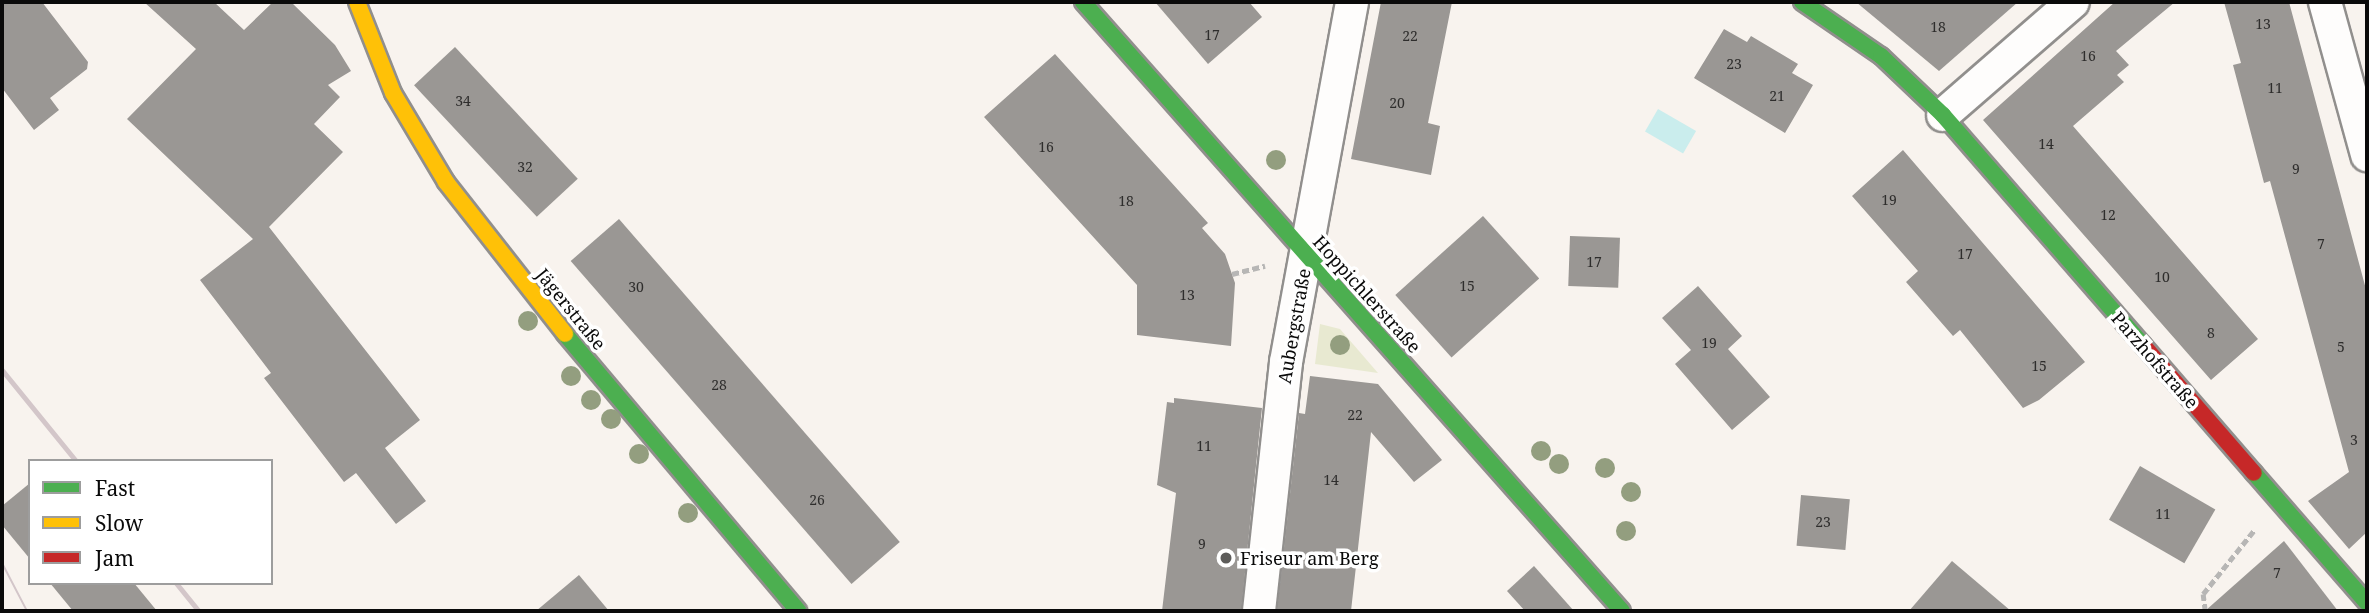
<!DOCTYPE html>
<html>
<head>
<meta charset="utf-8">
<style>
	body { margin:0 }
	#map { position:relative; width:2369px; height:613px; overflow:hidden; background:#f8f3ee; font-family:"Noto Serif",serif }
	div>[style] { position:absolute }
	.green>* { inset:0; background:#e8e9d1 }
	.water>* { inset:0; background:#caeded; transform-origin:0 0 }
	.building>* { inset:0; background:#9a9794; transform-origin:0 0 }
	.path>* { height:4.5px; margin-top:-2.25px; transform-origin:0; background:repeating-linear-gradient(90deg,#b7b6b5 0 7px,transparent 0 10.5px) }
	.roads { filter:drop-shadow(2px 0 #918f8d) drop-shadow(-2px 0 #918f8d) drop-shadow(0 2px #918f8d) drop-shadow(0 -2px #918f8d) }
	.street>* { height:32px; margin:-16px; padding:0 16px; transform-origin:16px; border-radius:16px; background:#fefdfc }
	.fast>* { height:16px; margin:-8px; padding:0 8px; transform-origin:8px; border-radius:8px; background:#4caf50 }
	.slow>* { height:16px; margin:-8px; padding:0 8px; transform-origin:8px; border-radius:8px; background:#ffc107 }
	.jam>* { height:16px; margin:-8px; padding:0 8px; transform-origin:8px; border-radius:8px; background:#c62828 }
	.tram>* { height:2px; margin:-1px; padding:0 1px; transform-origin:1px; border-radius:1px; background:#d3c6c9 }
	.rail>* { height:5px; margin:-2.5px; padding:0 2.5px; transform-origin:2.5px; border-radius:2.5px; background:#d3c6c9 }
	.trees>* { width:20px; height:20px; margin:-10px; border-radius:50%; background:#939e7f }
	.dots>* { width:19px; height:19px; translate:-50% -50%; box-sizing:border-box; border:4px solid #fff; border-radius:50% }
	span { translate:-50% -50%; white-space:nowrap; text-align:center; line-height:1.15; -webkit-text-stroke:7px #fff; paint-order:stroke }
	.number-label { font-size:14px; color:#2e2d2c }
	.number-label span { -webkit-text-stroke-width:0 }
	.street-label { font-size:18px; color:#0a0a0a }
	.poi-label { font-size:18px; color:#0a0a0a }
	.left { translate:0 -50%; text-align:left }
	.frame { position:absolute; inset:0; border:4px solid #0a0a0a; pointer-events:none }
	.legend { position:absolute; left:28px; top:459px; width:245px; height:126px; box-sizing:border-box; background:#fff; border:2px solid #9d9d9d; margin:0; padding:9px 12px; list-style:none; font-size:21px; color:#0a0a0a }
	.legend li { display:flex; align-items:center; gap:14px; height:35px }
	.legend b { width:35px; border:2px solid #9d9d9d }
</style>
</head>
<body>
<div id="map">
	<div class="green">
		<div style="clip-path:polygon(1320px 324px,1340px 329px,1378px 373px,1315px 364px)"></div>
	</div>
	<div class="water">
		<div style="left:1658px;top:109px;width:44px;height:26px;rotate:30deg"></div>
	</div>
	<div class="building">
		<div style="clip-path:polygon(2px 2px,42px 2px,88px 62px,87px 69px,50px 98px,59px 110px,34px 130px,2px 88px)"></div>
		<div style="clip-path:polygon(144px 2px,214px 2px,244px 30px,273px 2px,291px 2px,335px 45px,351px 71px,328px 85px,340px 97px,314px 124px,343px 152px,269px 227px,420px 420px,385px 448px,426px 501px,396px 524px,356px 473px,344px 482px,264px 378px,271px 373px,200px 280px,253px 239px,127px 119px,196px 49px)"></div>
		<div style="clip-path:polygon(1155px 2px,1249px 2px,1262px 17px,1208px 64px)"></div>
		<div style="clip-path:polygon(1381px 2px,1452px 2px,1428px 123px,1440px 126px,1431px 175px,1351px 159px)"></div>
		<div style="clip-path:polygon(1856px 2px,2018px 2px,1939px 71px)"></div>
		<div style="clip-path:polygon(2115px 2px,2175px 2px,2116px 51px,2129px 65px,2117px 75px,2124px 82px,2073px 126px,2258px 339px,2211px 380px,1983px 120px)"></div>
		<div style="clip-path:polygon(2224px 2px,2289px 2px,2367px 293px,2367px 532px,2349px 549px,2308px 501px,2349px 472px,2270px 181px,2264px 183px,2233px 65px,2241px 63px)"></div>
		<div style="clip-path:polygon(1724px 29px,1747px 42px,1751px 36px,1798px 64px,1792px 73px,1813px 85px,1785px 133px,1694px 78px)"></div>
		<div style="left:455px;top:47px;width:180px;height:56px;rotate:47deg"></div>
		<div style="clip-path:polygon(1055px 54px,1208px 223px,1202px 228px,1225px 254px,1235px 283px,1231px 346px,1137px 335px,1137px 285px,984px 117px)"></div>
		<div style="clip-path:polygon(1903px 150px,2085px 362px,2039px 400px,2023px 408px,1960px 330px,1953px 336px,1906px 282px,1918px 271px,1852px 196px)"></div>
		<div style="left:1483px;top:216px;width:84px;height:118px;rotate:48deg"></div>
		<div style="left:619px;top:219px;width:428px;height:64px;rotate:49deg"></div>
		<div style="left:1570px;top:236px;width:50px;height:50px;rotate:2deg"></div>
		<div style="clip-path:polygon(1698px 286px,1742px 336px,1728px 349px,1770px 397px,1732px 430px,1675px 364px,1691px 350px,1662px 318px)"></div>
		<div style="clip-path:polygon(1310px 376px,1378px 384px,1442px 460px,1414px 482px,1371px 432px,1351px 611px,1277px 611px,1299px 413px,1305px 414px)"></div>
		<div style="clip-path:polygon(1174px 398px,1262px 408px,1241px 611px,1162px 611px,1176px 493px,1157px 485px,1167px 402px,1174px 403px)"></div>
		<div style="left:2140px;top:466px;width:87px;height:62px;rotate:30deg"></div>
		<div style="clip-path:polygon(30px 483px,30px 559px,2px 525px,2px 506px)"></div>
		<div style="left:1801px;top:495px;width:49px;height:51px;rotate:5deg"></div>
		<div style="clip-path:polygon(2284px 541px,2338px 611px,2205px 611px)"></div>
		<div style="clip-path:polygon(1952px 561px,2011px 611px,1909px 611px)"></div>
		<div style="clip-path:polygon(1534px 566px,1574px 611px,1525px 611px,1507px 591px)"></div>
		<div style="clip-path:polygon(579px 575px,609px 611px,536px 611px)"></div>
		<div style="clip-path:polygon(50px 583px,134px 583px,157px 611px,73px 611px)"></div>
	</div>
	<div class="path">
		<div style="left:1232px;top:274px;width:34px;rotate:-14deg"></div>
		<div style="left:2205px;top:611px;width:17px;rotate:-97deg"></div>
		<div style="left:2203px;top:594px;width:83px;rotate:-51.3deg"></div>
	</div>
	<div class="roads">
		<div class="street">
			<div style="left:2325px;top:2px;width:159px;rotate:74.6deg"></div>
			<div style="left:1943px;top:115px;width:172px;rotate:-41deg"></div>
			<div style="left:1259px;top:611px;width:250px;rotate:-83.8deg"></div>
			<div style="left:1286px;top:362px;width:366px;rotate:-79.6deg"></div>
		</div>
		<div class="fast">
			<div style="left:1083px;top:2px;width:813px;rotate:48.49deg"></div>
			<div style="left:1802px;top:2px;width:96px;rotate:34.4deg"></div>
			<div style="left:1881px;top:56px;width:86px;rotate:43.6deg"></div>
			<div style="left:1943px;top:115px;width:305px;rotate:49deg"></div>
			<div style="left:565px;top:334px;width:362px;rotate:49.9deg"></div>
			<div style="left:2254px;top:473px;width:172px;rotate:49deg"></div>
		</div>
		<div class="slow">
			<div style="left:357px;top:2px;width:98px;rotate:68.4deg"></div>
			<div style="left:393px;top:93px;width:104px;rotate:59.2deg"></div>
			<div style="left:446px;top:182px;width:193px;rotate:51.9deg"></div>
		</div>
		<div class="jam">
			<div style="left:2143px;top:345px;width:169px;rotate:49.1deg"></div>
		</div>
	</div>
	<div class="tram">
		<div style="left:2px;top:563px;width:54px;rotate:62.5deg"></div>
	</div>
	<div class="rail">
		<div style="left:2px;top:370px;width:117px;rotate:50.9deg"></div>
		<div style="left:176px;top:583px;width:36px;rotate:51deg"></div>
	</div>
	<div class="trees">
		<div style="left:1276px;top:160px"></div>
		<div style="left:528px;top:321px"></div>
		<div style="left:1340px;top:345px"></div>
		<div style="left:571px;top:376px"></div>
		<div style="left:591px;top:400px"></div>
		<div style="left:611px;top:419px"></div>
		<div style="left:1541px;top:451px"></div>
		<div style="left:639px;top:454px"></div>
		<div style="left:1559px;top:464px"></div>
		<div style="left:1605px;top:468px"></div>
		<div style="left:1631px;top:492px"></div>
		<div style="left:688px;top:513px"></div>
		<div style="left:1626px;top:531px"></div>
	</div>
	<div class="dots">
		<div style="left:1226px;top:558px;background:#5d5c5a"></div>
	</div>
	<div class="number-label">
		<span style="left:2263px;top:24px">13</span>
		<span style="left:1938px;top:27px">18</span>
		<span style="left:1212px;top:35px">17</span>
		<span style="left:1410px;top:36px">22</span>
		<span style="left:2088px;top:56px">16</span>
		<span style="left:1734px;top:64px">23</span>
		<span style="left:2275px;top:88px">11</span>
		<span style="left:1777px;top:96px">21</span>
		<span style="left:463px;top:101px">34</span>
		<span style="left:1397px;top:103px">20</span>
		<span style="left:2046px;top:144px">14</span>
		<span style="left:1046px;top:147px">16</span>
		<span style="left:525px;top:167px">32</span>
		<span style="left:2296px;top:169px">9</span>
		<span style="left:1889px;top:200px">19</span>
		<span style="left:1126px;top:201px">18</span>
		<span style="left:2108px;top:215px">12</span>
		<span style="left:2321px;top:244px">7</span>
		<span style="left:1965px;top:254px">17</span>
		<span style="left:1594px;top:262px">17</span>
		<span style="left:2162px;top:277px">10</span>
		<span style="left:1467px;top:286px">15</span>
		<span style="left:636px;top:287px">30</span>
		<span style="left:1187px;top:295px">13</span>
		<span style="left:2211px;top:333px">8</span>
		<span style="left:1709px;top:343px">19</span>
		<span style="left:2341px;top:347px">5</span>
		<span style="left:2039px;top:366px">15</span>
		<span style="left:719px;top:385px">28</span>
		<span style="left:1355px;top:415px">22</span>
		<span style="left:2354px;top:440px">3</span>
		<span style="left:1204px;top:446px">11</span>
		<span style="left:1331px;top:480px">14</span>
		<span style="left:817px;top:500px">26</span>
		<span style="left:2163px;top:514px">11</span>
		<span style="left:1823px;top:522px">23</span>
		<span style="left:1202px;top:544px">9</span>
		<span style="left:2277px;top:573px">7</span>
	</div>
	<div class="street-label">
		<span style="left:1367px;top:294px;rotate:48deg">Hoppichlerstraße</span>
		<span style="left:571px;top:309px;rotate:51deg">Jägerstraße</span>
		<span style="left:1294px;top:326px;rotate:-80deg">Aubergstraße</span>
		<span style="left:2155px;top:360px;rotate:49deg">Parzhofstraße</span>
	</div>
	<div class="poi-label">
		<span class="left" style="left:1240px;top:558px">Friseur am Berg</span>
	</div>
	<div class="frame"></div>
	<ul class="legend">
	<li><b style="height:9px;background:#4caf50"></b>Fast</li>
	<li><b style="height:9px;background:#ffc107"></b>Slow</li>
	<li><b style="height:9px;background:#c62828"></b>Jam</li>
	</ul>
</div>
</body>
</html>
